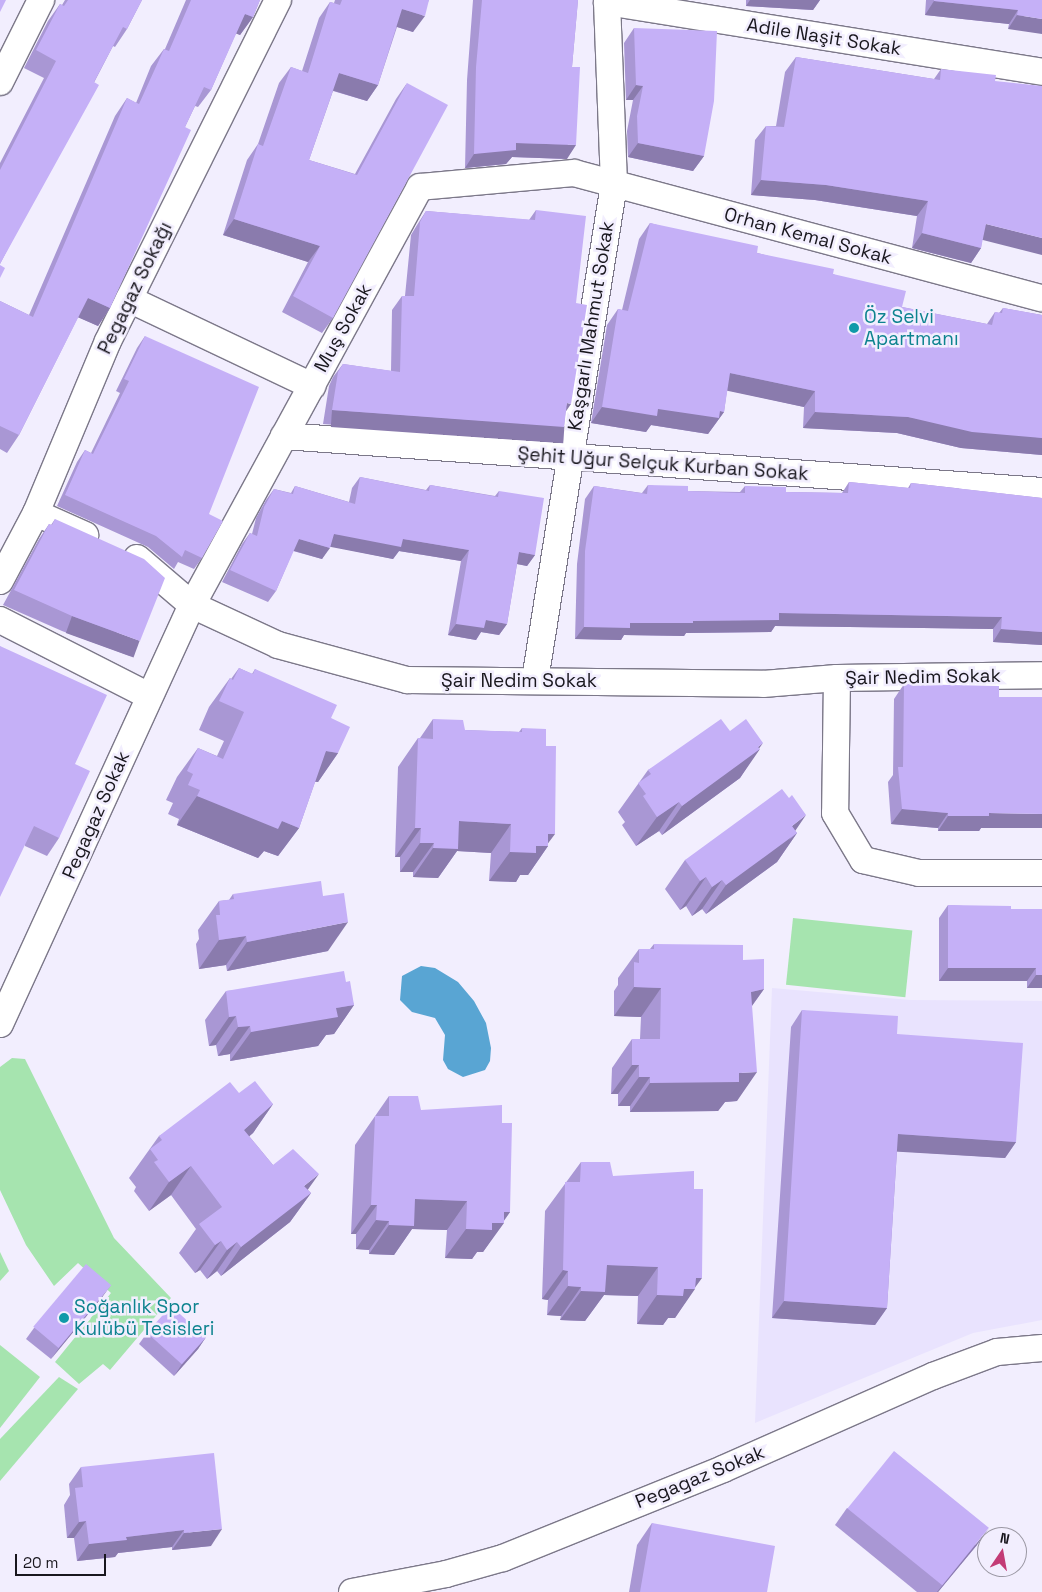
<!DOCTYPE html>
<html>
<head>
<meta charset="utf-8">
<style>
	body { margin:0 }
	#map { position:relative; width:1042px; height:1592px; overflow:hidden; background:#f2eefe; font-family:"Space Grotesk",sans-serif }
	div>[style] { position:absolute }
	.built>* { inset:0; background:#e9e3fe }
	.green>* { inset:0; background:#a6e4af; transform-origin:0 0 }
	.water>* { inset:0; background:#59a5d3 }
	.roads { filter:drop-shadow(1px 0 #7c7889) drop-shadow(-1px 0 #7c7889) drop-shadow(0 1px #7c7889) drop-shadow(0 -1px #7c7889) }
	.minor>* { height:26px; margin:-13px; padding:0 13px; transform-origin:13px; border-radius:13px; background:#fff }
	.wall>* { inset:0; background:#a997d4 }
	.shaded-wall>* { inset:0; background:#8a7bad; transform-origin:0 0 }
	.building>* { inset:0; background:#c5b0f7; transform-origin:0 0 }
	.dots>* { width:14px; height:14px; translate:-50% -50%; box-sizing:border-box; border:2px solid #f2eefe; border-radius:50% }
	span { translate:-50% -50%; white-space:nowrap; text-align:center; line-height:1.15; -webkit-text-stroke:5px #f2eefe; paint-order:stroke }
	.street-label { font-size:19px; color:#19171e }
	.culture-label { font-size:19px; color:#0d838f }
	.left { translate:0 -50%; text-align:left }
	.north { position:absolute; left:977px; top:1527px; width:50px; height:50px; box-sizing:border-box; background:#f2eefe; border:1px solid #9b98a4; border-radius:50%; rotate:12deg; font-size:14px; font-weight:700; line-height:20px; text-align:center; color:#19171e }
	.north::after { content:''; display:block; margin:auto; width:18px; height:22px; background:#c33b76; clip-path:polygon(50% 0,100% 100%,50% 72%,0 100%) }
	.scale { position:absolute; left:15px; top:1554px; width:91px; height:22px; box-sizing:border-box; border:2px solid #19171e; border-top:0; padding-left:6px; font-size:15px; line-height:18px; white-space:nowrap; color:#19171e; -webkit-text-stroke:4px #f2eefe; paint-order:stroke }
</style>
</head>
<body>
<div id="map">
	<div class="built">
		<div style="clip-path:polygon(772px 988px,910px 1000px,1042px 1001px,1042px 1320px,973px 1333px,755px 1423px)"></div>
	</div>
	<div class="green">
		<div style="left:793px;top:918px;width:120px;height:67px;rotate:6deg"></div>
		<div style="clip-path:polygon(12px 1058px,25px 1059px,114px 1238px,171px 1298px,110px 1370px,103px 1364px,79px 1384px,55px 1362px,111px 1293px,78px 1263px,54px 1286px,26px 1245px,0 1190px,0 1067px)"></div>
		<div style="clip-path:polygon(0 1252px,9px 1271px,0 1281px)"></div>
		<div style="clip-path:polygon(0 1345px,40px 1377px,0 1428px)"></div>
		<div style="clip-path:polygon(59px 1377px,78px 1389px,0 1481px,0 1439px)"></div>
	</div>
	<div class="water">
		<div style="clip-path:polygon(421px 966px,435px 968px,458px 982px,474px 1001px,486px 1023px,491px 1048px,490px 1061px,485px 1070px,463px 1077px,448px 1069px,443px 1060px,445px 1035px,435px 1018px,412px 1012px,400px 1000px,402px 976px)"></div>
	</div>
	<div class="roads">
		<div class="minor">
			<div style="left:607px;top:2px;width:441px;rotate:9.1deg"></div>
			<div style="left:0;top:82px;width:92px;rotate:-63.4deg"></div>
			<div style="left:129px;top:299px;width:203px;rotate:25.4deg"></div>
			<div style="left:284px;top:436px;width:760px;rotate:4.15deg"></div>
			<div style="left:36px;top:513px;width:54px;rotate:24.2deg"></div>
			<div style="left:137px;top:558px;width:72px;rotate:40.5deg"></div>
			<div style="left:192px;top:605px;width:95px;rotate:24.9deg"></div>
			<div style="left:278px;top:645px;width:134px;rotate:15.2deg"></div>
			<div style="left:407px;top:680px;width:356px;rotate:0.6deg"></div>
			<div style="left:763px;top:684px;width:74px;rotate:-4.6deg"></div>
			<div style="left:837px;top:678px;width:205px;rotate:-0.8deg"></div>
			<div style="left:0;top:581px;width:77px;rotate:-62.1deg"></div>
			<div style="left:36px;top:513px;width:186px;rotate:-67.3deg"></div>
			<div style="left:108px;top:341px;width:381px;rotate:-63.5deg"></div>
			<div style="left:0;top:620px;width:167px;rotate:27deg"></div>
			<div style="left:837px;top:678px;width:135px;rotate:90.8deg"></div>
			<div style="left:835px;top:813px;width:55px;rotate:59.2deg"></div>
			<div style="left:863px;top:860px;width:57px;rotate:13.1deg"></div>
			<div style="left:919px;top:873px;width:123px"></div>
			<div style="left:535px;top:680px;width:502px;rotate:-80.95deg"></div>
			<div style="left:614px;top:184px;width:184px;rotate:-92.2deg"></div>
			<div style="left:0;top:1024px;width:461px;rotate:-65.4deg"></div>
			<div style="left:192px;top:605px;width:476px;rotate:-61.4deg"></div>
			<div style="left:420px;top:187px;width:155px;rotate:-5.2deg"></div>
			<div style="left:574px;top:173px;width:484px;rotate:15deg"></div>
			<div style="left:352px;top:1592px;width:96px;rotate:-10.8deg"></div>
			<div style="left:446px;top:1574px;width:59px;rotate:-15.7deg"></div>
			<div style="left:503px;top:1558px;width:237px;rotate:-22deg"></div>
			<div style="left:723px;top:1469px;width:230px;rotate:-23.9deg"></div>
			<div style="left:933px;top:1376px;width:68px;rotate:-20.6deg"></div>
			<div style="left:997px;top:1352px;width:45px;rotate:-5.1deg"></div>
		</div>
	</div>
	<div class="wall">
		<div style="clip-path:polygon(65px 0,142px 0,127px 29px,115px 47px,113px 46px,0 264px,0 163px,44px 78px,24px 68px,48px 21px,60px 4px,62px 5px)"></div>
		<div style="clip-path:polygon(186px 0,260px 0,253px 17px,240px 35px,236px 33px,211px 90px,198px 107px,195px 106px,185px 127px,110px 308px,98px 326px,78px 317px,19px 435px,7px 453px,0 449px,0 301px,29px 315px,115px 116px,127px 98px,136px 103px,151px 66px,164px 49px,165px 49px)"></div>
		<div style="clip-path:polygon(335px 0,429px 0,413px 32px,397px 27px,378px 85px,367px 101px,333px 91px,309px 160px,355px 174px,396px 99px,407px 83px,333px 318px,322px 333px,282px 312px,308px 262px,223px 235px,247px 160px,258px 144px,279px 83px,291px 67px,302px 71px,319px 18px,330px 2px,334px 3px)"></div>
		<div style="clip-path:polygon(473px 0,578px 0,572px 67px,567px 159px,512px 157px,506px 164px,465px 168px,467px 80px)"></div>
		<div style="clip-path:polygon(746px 0,820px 0,813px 10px,746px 6px)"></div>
		<div style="clip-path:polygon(926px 0,1042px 0,1008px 29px,1009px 24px,925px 15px)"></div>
		<div style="clip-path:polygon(634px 28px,704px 156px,693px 171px,628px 157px,627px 131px,633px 100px,626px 100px,624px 43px)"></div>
		<div style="clip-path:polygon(796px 57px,934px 79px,941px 69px,982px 240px,981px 248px,971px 263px,912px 248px,917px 216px,815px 200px,751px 195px,755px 140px,766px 126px,776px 126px,785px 72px)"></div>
		<div style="clip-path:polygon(536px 210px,576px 303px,564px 427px,555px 441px,323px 424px,329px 386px,333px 377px,343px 364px,391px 371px,392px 310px,402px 296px,405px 296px,411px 235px,417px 225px,426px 211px,529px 220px)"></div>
		<div style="clip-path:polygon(650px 223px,833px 274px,902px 307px,987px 324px,995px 312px,999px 313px,1003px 308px,1042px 315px,1042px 455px,961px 448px,897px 433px,803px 428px,804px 407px,727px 390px,724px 412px,708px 434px,651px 425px,646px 432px,591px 423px,607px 325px,618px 309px,622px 310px,639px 239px)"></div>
		<div style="clip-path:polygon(145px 336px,209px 514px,202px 558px,194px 569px,178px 562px,174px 569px,148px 547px,57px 506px,77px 462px,85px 450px,91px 453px,120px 393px,116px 391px,137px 348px)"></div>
		<div style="clip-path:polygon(360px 477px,426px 490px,430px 485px,495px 496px,499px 491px,535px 555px,527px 566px,517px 564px,507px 624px,499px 635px,481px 632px,476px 640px,448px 635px,461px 561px,399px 551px,393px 559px,330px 546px,322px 559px,293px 551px,276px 591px,268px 602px,222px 582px,242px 544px,250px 533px,252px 534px,256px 518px,266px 500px,274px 489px,291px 493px,295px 486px,349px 502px,352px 488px)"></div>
		<div style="clip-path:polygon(849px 482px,908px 488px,911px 483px,1042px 498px,1042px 645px,993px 642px,993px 629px,775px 626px,771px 632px,686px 633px,684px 636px,624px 635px,621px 640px,575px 639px,577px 564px,585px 499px,594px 486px,642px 493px,648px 485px,688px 491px,740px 492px,745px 486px,786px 492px,842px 493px)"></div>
		<div style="clip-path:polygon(55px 519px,130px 656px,62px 631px,3px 605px,39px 539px,49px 524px,51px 525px)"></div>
		<div style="clip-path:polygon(0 646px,75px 764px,59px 838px,47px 856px,25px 846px)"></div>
		<div style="clip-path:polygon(239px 668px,252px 674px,255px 669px,331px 718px,338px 753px,318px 782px,315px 782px,299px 828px,278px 856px,264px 851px,258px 858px,177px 825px,179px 819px,168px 814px,173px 803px,166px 800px,177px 777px,198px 748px,217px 756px,224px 741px,199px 730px,209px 707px,230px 678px,231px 679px)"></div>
		<div style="clip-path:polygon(904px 684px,981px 828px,979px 831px,938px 831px,938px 828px,891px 824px,888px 782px,893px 775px,894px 699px)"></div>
		<div style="clip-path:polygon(433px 719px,465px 730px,519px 732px,522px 728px,546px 746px,548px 846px,528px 875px,520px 875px,516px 882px,489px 881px,491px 853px,457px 851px,438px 878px,413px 877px,413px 872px,400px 872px,400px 857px,395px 857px,398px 767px,418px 738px,420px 738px)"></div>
		<div style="clip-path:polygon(730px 731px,759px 748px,740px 778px,662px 835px,659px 831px,636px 846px,622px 825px,625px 822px,618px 812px,648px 770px)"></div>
		<div style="clip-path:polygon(795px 831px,797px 833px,777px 862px,706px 914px,702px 909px,692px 916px,686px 906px,680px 910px,665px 889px,685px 860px)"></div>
		<div style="clip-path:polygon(233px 894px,328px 951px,227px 971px,226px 965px,199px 969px,196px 944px,199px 939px,198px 930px,219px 901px,229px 900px)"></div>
		<div style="clip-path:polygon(948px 905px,1011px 909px,1042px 909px,1042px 988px,1027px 988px,1027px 981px,939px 981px,939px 918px)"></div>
		<div style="clip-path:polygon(654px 944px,743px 960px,764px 989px,752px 1006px,737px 1101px,725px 1102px,718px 1111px,630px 1112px,630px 1106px,618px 1106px,618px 1094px,611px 1094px,612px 1068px,632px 1039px,640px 1039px,641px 1017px,614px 1016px,614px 991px,618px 985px,618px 978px,639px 949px,650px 949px)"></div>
		<div style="clip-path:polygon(346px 982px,354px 1005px,334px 1034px,326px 1035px,318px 1046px,230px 1061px,230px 1054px,218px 1056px,216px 1045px,209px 1046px,205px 1020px,226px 991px)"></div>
		<div style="clip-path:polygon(802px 1010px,897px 1034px,1016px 1142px,1005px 1158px,897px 1151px,887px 1308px,875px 1325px,772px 1318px,791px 1027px)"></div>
		<div style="clip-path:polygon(239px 1093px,273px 1104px,253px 1133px,249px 1136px,273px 1165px,308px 1190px,311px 1193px,290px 1222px,221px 1276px,217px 1271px,207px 1279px,200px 1270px,195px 1273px,179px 1253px,196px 1229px,171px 1195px,149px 1211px,134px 1191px,136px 1187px,129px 1178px,159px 1136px)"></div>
		<div style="clip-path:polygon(389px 1096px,421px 1110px,502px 1123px,510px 1212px,483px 1252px,477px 1252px,472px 1259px,445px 1258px,447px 1230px,412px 1229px,394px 1255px,369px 1254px,369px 1250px,356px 1249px,356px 1234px,351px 1234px,355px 1145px)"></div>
		<div style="clip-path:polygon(581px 1162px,613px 1176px,695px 1287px,675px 1318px,668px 1318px,663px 1325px,637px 1324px,638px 1296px,604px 1295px,585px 1321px,560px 1320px,561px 1316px,547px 1315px,548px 1300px,542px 1299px,545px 1211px)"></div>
		<div style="clip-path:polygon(103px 1296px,51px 1359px,26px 1339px,34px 1328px)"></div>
		<div style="clip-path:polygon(147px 1333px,206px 1337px,198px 1349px,174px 1376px,139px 1344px)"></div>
		<div style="clip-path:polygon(81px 1467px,211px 1546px,172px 1550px,172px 1547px,118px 1553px,115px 1557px,77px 1561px,74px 1538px,67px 1538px,64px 1505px,70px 1495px,69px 1484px)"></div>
		<div style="clip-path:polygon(847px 1508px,977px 1545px,938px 1592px,917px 1592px,835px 1525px)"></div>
		<div style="clip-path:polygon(652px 1523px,767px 1592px,629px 1592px,637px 1545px)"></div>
	</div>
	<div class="shaded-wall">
		<div style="clip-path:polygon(750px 0,820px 0,813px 10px,746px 6px)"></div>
		<div style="clip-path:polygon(934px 1px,1018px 10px,1009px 24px,925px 15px)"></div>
		<div style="clip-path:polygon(402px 9px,425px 16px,413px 32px,391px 25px)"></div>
		<div style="clip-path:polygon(245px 14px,253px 17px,240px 35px,232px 32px)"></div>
		<div style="clip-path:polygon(1017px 15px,1042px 19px,1042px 34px,1008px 29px)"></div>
		<div style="clip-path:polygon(339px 73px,378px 85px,367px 101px,328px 89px)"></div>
		<div style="clip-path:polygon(636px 85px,643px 86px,633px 100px,626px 100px)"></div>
		<div style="clip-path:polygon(516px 143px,576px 145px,567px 159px,512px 157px,506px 164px,465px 168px,474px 154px)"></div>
		<div style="clip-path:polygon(638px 143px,704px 156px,693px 171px,628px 157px)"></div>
		<div style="clip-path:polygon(761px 180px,826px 185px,928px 201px,917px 216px,815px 200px,751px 195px)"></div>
		<div style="clip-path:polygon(234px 219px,320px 246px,308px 262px,223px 235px)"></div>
		<div style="clip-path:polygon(986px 224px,1042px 238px,1042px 255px,975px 238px)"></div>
		<div style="clip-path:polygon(922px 233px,981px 248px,971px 263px,912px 248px)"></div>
		<div style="clip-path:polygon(88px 298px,110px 308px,98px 326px,75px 316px)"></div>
		<div style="clip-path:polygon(730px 373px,815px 391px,804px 407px,719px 389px)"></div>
		<div style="clip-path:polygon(567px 403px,571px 404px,562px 417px)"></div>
		<div style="clip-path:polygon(602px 407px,720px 411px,724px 412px,708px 434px,651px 425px,646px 432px,591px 423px)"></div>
		<div style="left:332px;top:410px;width:233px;height:17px;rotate:4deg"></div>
		<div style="clip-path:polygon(815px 412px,908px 417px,1042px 438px,1042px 455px,961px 448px,897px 433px,803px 428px)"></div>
		<div style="clip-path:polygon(334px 534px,403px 539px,469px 550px,461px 561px,399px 551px,393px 559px,326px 546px)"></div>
		<div style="clip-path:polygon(299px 539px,330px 548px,322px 559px,291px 550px)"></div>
		<div style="clip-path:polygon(519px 552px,535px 555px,527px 566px,512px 563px)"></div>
		<div style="clip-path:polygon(779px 613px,1002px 617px,993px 629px,775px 626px,771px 632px,686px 633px,684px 636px,624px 635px,621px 640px,575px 639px,584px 627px,630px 623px,693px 621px)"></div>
		<div style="left:72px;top:616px;width:72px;height:18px;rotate:20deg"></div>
		<div style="clip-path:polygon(486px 620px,507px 624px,499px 635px,481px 632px,476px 640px,448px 635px,456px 624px)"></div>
		<div style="clip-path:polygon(1001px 629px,1042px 632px,1042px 645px,993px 642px)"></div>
		<div style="clip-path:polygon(763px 743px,758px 750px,760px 749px,740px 778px,662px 835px,682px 806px)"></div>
		<div style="clip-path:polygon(326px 751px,338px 753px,318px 782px,305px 780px)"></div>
		<div style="clip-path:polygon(197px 796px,282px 821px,299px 828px,278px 856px,264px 851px,258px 858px,177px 825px)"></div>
		<div style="clip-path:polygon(679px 802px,659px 831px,636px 846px,657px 817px)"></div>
		<div style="clip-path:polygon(902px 809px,948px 813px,938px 828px,891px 824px)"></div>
		<div style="clip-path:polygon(989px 813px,1042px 814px,1042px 828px,981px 828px,979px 831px,938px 831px,948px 816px)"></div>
		<div style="clip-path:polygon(806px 815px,789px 840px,797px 833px,777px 862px,706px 914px,726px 885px,792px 826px)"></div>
		<div style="clip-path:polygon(459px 821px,511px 824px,491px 853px,457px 851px,438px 878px,413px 877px,433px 848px)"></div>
		<div style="clip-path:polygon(415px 828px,421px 828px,400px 857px,395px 857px)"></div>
		<div style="clip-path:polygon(548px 834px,555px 834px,546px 846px,548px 846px,528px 875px,520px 875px,516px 882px,489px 881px,510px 852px,536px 846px)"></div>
		<div style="clip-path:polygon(420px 843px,434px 843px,413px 872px,400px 872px)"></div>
		<div style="clip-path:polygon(706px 877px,686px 906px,680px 910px,700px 881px)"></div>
		<div style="clip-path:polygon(722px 880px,702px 909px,692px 916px,712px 887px)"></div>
		<div style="clip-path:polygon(348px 922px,328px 951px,227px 971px,247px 942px)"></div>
		<div style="clip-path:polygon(246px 936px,226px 965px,199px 969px,219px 940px)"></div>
		<div style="clip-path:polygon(948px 968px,1036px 968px,1027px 981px,939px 981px)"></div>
		<div style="clip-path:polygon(1036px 975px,1042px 975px,1042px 988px,1027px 988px)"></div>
		<div style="clip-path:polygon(634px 987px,661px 988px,641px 1017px,614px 1016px)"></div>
		<div style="clip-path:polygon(764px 989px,743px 1018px,751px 992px)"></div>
		<div style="clip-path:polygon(354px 1005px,334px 1034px,326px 1035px,318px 1046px,230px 1061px,251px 1032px,336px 1008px)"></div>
		<div style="clip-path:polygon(236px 1016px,216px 1045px,209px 1046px,229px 1017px)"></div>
		<div style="clip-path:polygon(250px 1026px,230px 1054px,218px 1056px,238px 1027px)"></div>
		<div style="clip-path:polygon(632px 1065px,639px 1065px,618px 1094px,611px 1094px)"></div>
		<div style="clip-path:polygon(757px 1072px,737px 1101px,725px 1102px,718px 1111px,630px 1112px,650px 1083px,739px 1073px)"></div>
		<div style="clip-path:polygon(639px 1077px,650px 1077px,630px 1106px,618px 1106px)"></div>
		<div style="clip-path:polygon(273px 1104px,253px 1133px,224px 1159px,244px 1130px)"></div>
		<div style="clip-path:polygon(898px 1134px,1016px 1142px,1005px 1158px,886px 1151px)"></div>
		<div style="clip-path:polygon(191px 1166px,171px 1195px,149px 1211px,169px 1182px)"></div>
		<div style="clip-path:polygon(319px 1174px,299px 1202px,311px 1193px,290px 1222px,221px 1276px,241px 1247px,304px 1186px)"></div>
		<div style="clip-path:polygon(415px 1199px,467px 1201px,447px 1230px,412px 1229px,394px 1255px,369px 1254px,389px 1225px)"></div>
		<div style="clip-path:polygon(371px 1205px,377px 1205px,356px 1234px,351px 1234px)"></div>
		<div style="clip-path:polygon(504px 1212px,510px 1212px,502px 1223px,504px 1223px,483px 1252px,477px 1252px,472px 1259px,445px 1258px,466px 1229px,492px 1223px)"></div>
		<div style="clip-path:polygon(376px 1220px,389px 1221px,369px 1250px,356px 1249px)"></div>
		<div style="clip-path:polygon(221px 1241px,200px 1270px,195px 1273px,215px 1245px)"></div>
		<div style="clip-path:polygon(237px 1242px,217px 1271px,207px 1279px,227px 1250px)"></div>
		<div style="clip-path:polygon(607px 1265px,658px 1267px,638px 1296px,604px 1295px,585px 1321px,560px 1320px,581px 1291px)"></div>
		<div style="clip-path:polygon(563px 1270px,568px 1271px,548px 1300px,542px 1299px)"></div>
		<div style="clip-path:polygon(696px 1278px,702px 1278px,694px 1289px,695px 1289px,675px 1318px,668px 1318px,663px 1325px,637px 1324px,657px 1295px,684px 1289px)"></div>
		<div style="clip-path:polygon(111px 1285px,103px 1296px,51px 1359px,59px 1348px)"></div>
		<div style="clip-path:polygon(568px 1286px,581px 1287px,561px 1316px,547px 1315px)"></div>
		<div style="clip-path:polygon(784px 1301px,887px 1308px,875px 1325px,772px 1318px)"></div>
		<div style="clip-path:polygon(206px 1337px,198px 1349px,174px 1376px,182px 1364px)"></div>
		<div style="clip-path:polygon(86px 1521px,74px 1538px,67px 1538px,79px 1522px)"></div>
		<div style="clip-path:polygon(989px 1528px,977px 1545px,938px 1592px,937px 1592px)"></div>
		<div style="clip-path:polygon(222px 1529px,211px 1546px,172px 1550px,184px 1533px)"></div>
		<div style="clip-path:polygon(184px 1530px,172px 1547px,118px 1553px,115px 1557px,77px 1561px,89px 1544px,126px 1537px)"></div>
	</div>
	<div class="building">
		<div style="clip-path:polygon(0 0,6px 0,0 12px)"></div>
		<div style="clip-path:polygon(68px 0,142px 0,127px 29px,123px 27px,94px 82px,99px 85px,0 264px,0 170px,56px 61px,36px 50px,60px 4px,64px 6px)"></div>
		<div style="clip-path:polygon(191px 0,260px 0,253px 17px,245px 14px,211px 90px,204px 87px,185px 127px,191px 130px,110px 308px,88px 298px,19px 435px,0 426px,0 301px,33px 317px,127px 98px,139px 104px,164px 49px,169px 51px)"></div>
		<div style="clip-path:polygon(342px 0,429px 0,425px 16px,402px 9px,378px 85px,339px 73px,309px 160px,357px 175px,407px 83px,448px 105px,333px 318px,293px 296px,320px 246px,234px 219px,258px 144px,263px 146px,291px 67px,308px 73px,330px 2px,340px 5px)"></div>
		<div style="clip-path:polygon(482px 0,578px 0,572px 67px,580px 67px,576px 145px,516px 143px,516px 150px,474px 154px,476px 67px)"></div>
		<div style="clip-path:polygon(934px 0,1042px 0,1042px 19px,1017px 15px,1018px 10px,934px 1px)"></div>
		<div style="clip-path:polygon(634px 28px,717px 31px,714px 101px,704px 156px,638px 143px,637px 116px,643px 86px,636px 85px)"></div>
		<div style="clip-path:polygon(796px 57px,940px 80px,941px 69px,996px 75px,995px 81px,1042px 86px,1042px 238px,986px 224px,981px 248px,922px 233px,928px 201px,826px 185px,761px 180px,766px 126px,784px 127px)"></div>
		<div style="clip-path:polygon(536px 210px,586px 216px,576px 303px,587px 305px,571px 404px,567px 403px,564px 427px,332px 410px,338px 372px,343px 364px,400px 372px,402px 296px,414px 296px,420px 222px,426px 211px,535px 220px)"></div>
		<div style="clip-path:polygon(650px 223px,758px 246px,757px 253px,834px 269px,833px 274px,906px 291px,902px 307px,992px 325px,995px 312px,1002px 313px,1003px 308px,1042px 315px,1042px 438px,972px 432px,908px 417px,815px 412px,815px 391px,730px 373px,724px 412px,720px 411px,719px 418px,658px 409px,657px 416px,602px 407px,618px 309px,628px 311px)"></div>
		<div style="clip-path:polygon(0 265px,5px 268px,0 278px)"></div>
		<div style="clip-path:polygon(145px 336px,259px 387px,209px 514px,223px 521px,202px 558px,185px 550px,182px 557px,156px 536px,65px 495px,85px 450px,93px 454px,129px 381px,124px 379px)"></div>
		<div style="clip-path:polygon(360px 477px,429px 491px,430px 485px,498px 497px,499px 491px,544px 498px,535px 555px,519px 552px,507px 624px,486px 620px,484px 628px,456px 624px,469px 550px,403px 539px,401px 547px,334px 534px,330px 548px,299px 539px,276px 591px,230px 570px,250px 533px,257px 536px,264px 507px,274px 489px,293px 494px,295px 486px,355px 504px)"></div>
		<div style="clip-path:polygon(849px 482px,910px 488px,911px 483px,1042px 498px,1042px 632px,1001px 629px,1002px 617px,779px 613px,779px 620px,693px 621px,693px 623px,630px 623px,630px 628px,584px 627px,585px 551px,594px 486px,647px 494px,648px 485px,688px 486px,688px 491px,745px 493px,745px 486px,786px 487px,786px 492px,848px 493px)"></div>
		<div style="clip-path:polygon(55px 519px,144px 559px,165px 578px,140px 641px,72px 616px,14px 590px,49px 524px,52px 525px)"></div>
		<div style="clip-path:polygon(0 646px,107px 695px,75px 764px,90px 771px,59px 838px,34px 826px,0 897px)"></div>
		<div style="clip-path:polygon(239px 668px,253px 674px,255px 669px,337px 705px,331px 718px,350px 727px,338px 753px,326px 751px,299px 828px,282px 821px,278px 829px,197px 796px,200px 790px,188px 785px,193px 774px,187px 771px,198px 748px,223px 759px,244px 712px,219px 701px,230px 678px,233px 680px)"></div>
		<div style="clip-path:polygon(904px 684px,999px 686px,999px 697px,1042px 697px,1042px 814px,989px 813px,989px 816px,948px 816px,948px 813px,902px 809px,898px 767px,903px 767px)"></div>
		<div style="clip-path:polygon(433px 719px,463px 720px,465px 730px,522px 732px,522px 728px,546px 729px,546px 746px,556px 746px,555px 834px,548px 834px,548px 846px,536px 846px,536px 853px,510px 852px,511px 824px,459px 821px,458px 849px,433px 848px,434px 843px,420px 843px,421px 828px,415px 828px,418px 738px,433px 739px)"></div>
		<div style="clip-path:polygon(721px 719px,730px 731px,746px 719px,763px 743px,758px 747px,760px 749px,682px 806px,679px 802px,657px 817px,643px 796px,646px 794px,638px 783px,651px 774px,648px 770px)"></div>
		<div style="clip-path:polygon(782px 789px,789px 798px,792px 795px,806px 815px,792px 826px,797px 833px,726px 885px,722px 880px,712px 887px,706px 877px,700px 881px,685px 860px)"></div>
		<div style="clip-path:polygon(321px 881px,323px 896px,344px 893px,348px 922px,247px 942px,246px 936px,219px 940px,216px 915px,220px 915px,219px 901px,234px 899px,233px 894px)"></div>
		<div style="clip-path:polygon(948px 905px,1011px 906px,1011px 909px,1042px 909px,1042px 975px,1036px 975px,1036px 968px,948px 968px)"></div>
		<div style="clip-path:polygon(654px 944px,743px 945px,743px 960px,764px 959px,764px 989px,751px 992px,757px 1072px,739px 1073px,739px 1082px,650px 1083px,650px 1077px,639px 1077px,639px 1065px,632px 1065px,632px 1039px,660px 1039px,661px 988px,634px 987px,634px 962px,639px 963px,639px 949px,654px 949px)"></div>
		<div style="clip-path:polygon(344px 971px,346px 982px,350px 981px,354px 1005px,336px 1008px,338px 1017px,251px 1032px,250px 1026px,238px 1027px,236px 1016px,229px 1017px,226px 991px)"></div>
		<div style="clip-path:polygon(802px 1010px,898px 1016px,897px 1034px,1023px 1043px,1016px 1142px,898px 1134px,887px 1308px,784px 1301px)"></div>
		<div style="clip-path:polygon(255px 1081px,273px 1104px,244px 1130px,273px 1165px,293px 1149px,319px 1174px,304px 1186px,311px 1193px,241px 1247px,237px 1242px,227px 1250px,221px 1241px,215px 1245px,199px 1224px,222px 1207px,191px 1166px,169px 1182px,154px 1162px,158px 1160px,150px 1149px,162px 1140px,159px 1136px,230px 1082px,239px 1093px)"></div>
		<div style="clip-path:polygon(389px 1096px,418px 1096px,421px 1110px,502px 1105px,502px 1123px,512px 1123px,510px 1212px,504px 1212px,504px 1223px,492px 1223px,492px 1230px,466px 1229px,467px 1201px,415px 1199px,414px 1226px,389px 1225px,389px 1221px,376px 1220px,377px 1205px,371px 1205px,375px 1116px,389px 1116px)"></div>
		<div style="clip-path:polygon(581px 1162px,610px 1162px,613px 1176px,694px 1171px,694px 1189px,703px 1189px,702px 1278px,696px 1278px,695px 1289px,684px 1289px,683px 1296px,657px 1295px,658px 1267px,607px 1265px,605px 1292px,581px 1291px,581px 1287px,568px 1286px,568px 1271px,563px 1270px,565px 1182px,580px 1182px)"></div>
		<div style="left:86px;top:1264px;width:33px;height:82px;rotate:40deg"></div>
		<div style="left:171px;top:1306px;width:47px;height:36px;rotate:42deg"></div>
		<div style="left:894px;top:1451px;width:122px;height:74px;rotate:39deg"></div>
		<div style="clip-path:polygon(214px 1453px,222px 1529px,184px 1533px,184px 1530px,126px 1537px,127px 1540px,89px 1544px,86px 1521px,79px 1522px,75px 1488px,83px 1487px,81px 1467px)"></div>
		<div style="clip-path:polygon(652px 1523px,775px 1546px,767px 1592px,640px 1592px)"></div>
	</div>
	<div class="dots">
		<div style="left:854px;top:328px;background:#0f9aa8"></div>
		<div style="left:64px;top:1318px;background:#0f9aa8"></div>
	</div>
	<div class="street-label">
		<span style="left:824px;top:37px;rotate:9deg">Adile Naşit Sokak</span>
		<span style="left:808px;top:236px;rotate:15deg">Orhan Kemal Sokak</span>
		<span style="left:135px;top:288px;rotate:-64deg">Pegagaz Sokağı</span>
		<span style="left:591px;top:326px;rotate:-81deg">Kaşgarlı Mahmut Sokak</span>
		<span style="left:343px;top:328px;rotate:-61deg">Muş Sokak</span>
		<span style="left:663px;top:464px;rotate:4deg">Şehit Uğur Selçuk Kurban Sokak</span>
		<span style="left:923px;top:677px;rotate:-1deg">Şair Nedim Sokak</span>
		<span style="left:519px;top:681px">Şair Nedim Sokak</span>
		<span style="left:96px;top:815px;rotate:-66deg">Pegagaz Sokak</span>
		<span style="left:700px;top:1477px;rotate:-22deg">Pegagaz Sokak</span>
	</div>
	<div class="culture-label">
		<span class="left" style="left:864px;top:328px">Öz Selvi<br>Apartmanı</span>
		<span class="left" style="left:74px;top:1318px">Soğanlık Spor<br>Kulübü Tesisleri</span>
	</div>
	<div class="north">N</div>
	<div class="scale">20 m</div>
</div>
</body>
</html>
